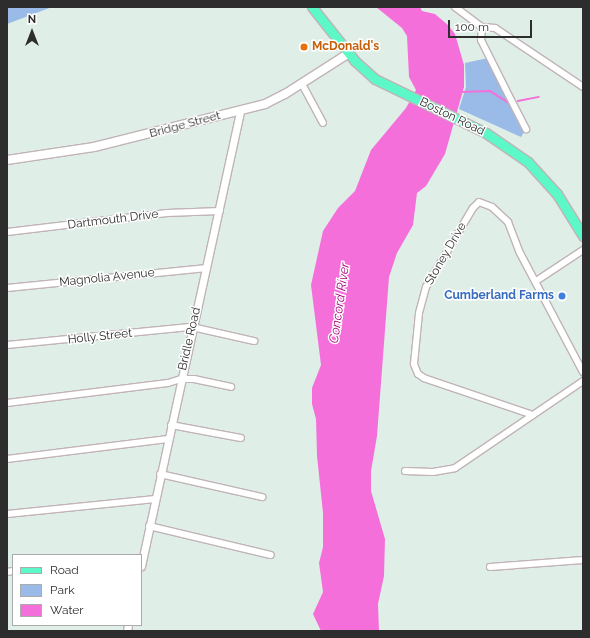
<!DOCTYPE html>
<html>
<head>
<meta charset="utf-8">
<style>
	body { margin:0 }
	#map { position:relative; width:590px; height:638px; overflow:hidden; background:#dfefe7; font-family:Raleway,sans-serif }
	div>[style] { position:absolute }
	.green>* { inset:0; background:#9abae7 }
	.water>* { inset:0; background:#f56fdb }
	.stream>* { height:1.5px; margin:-0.75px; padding:0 0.75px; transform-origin:0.75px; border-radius:0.75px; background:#f56fdb }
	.roads { filter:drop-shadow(1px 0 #c1b3b7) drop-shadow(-1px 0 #c1b3b7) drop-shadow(0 1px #c1b3b7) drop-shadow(0 -1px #c1b3b7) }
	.minor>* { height:6px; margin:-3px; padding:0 3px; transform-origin:3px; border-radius:3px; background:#fff }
	.tertiary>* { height:7px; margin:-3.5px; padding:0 3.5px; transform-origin:3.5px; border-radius:3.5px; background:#fff }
	.secondary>* { height:8px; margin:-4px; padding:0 4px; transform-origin:4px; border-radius:4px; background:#fff }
	.primary>* { height:9px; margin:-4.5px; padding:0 4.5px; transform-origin:4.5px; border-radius:4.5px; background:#5cf8c8 }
	.dots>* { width:11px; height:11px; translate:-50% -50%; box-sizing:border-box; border:2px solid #fff; border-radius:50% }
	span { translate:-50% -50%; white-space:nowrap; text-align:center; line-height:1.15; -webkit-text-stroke:3px #fff; paint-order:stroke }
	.food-label { font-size:12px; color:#c56008; font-weight:700 }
	.left { translate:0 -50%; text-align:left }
	.street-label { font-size:12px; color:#2d2d2d }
	.shop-label { font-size:12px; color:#366cbe; font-weight:700 }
	.right { translate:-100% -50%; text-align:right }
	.water-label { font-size:13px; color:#a7077c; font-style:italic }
	.frame { position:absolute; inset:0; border:8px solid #2d2d2d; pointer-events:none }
	.legend { position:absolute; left:12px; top:554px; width:130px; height:72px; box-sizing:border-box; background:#fff; border:1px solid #ababab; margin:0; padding:5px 7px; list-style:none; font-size:12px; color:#2d2d2d }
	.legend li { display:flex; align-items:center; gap:8px; height:20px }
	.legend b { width:20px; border:1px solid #ababab }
	.north { position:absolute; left:12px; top:12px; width:40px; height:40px; -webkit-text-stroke:3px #fff; paint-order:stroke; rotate:0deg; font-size:11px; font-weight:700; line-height:16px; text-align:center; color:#2d2d2d }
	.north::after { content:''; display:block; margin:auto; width:14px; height:18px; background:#2d2d2d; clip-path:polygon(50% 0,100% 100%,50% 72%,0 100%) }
	.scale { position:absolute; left:448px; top:20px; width:84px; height:18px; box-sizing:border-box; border:2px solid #2d2d2d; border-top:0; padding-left:5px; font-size:12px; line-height:14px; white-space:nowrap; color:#2d2d2d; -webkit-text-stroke:3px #fff; paint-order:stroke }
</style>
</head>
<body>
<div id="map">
	<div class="green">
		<div style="clip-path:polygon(7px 7px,52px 7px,7px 24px)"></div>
		<div style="clip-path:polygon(488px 58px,524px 132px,521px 137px,459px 109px,466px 87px,465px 63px)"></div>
	</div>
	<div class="water">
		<div style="clip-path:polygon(376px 7px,420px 7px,422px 11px,435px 14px,448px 25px,455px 34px,464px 65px,464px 87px,445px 154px,426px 186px,417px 193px,413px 225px,397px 253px,389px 277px,377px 436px,371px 471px,371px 491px,385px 539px,384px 576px,378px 604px,379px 631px,321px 631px,313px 614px,323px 592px,319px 563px,323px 547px,323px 513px,317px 456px,316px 419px,312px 404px,312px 388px,321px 365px,311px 285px,323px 231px,338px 208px,355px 191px,371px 150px,406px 108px,416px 90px,409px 77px,407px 36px,402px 28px)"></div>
	</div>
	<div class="stream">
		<div style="left:461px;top:92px;width:29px;rotate:-2deg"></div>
		<div style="left:490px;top:91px;width:22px;rotate:32deg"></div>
		<div style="left:518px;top:101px;width:21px;rotate:-11deg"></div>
	</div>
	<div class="roads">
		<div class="minor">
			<div style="left:455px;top:7px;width:34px;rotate:37deg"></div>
			<div style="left:482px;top:27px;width:13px;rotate:4deg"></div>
			<div style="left:495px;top:28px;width:106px;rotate:33.8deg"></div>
			<div style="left:482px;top:27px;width:13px;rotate:94deg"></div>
			<div style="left:481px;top:40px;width:56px;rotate:63.4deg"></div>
			<div style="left:302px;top:84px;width:44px;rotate:61.7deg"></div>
			<div style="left:507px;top:92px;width:42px;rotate:62.8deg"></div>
			<div style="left:7px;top:232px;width:161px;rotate:-6.8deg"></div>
			<div style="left:167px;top:213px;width:53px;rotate:-2.2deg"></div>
			<div style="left:536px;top:281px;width:56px;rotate:-33.4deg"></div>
			<div style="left:7px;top:288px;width:201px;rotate:-5.7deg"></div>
			<div style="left:7px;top:345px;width:186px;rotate:-5.6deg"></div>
			<div style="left:192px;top:327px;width:64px;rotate:12.7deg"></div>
			<div style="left:7px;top:403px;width:162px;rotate:-7.1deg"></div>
			<div style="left:168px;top:383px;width:14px;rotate:-17deg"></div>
			<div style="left:181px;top:379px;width:13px"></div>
			<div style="left:194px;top:379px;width:38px;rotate:12deg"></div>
			<div style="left:533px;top:415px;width:115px;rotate:-161.3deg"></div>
			<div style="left:424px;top:378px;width:7px;rotate:-146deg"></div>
			<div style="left:418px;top:374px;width:11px;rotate:-112deg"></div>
			<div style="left:414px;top:364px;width:51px;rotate:-84.4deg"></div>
			<div style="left:419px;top:313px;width:27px;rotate:-75deg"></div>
			<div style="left:426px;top:287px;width:92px;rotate:-59.3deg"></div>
			<div style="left:473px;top:208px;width:8px;rotate:-45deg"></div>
			<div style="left:479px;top:202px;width:14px;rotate:21deg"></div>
			<div style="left:492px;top:207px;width:22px;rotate:43deg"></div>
			<div style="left:508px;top:222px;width:33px;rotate:69deg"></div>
			<div style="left:520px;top:253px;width:135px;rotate:62.1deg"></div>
			<div style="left:171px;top:425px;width:71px;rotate:10.5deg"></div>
			<div style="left:7px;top:459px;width:162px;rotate:-7.1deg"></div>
			<div style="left:405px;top:471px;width:28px;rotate:2deg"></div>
			<div style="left:433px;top:472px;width:22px;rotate:-10deg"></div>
			<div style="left:455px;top:468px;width:155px;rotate:-34.2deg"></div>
			<div style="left:160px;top:474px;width:105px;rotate:12.7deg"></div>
			<div style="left:7px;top:514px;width:149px;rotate:-5.8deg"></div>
			<div style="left:149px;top:526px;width:125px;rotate:13.4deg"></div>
			<div style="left:490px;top:567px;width:93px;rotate:-4.3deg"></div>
			<div style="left:7px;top:572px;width:6px;rotate:-9deg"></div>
		</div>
		<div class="tertiary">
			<div style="left:141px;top:566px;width:466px;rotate:-77.7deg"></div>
			<div style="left:127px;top:631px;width:6px;rotate:-81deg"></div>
		</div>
		<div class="secondary">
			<div style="left:7px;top:160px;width:88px;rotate:-8.5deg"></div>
			<div style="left:94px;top:147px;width:176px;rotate:-14.1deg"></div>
			<div style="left:265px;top:104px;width:22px;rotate:-27deg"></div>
			<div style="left:285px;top:94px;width:76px;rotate:-32.6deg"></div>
		</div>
		<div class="primary">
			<div style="left:312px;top:7px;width:69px;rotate:51.5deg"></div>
			<div style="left:355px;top:61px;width:27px;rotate:42deg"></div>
			<div style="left:375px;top:79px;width:123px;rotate:25.9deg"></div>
			<div style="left:486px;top:133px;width:51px;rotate:34.6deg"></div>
			<div style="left:528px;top:162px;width:43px;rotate:47.8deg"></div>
			<div style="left:557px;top:194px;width:49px;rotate:58.2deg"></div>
		</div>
	</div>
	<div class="dots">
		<div style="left:304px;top:47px;background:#e8710a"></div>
		<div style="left:562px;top:296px;background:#3f7fe0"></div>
	</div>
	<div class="food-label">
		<span class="left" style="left:312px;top:47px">McDonald's</span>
	</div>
	<div class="street-label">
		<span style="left:452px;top:117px;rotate:26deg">Boston Road</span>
		<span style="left:185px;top:125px;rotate:-15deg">Bridge Street</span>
		<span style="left:113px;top:220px;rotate:-7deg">Dartmouth Drive</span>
		<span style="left:446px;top:254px;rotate:-60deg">Stoney Drive</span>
		<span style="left:107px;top:278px;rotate:-6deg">Magnolia Avenue</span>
		<span style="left:100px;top:337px;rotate:-6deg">Holly Street</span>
		<span style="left:190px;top:339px;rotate:-77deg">Bridle Road</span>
	</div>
	<div class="shop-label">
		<span class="right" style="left:554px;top:296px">Cumberland Farms</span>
	</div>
	<div class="water-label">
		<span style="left:340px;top:303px;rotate:-82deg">Concord River</span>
	</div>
	<div class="frame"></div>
	<ul class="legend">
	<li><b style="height:5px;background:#5cf8c8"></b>Road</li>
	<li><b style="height:11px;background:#9abae7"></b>Park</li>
	<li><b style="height:11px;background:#f56fdb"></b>Water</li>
	</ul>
	<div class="north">N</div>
	<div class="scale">100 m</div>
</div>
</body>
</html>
